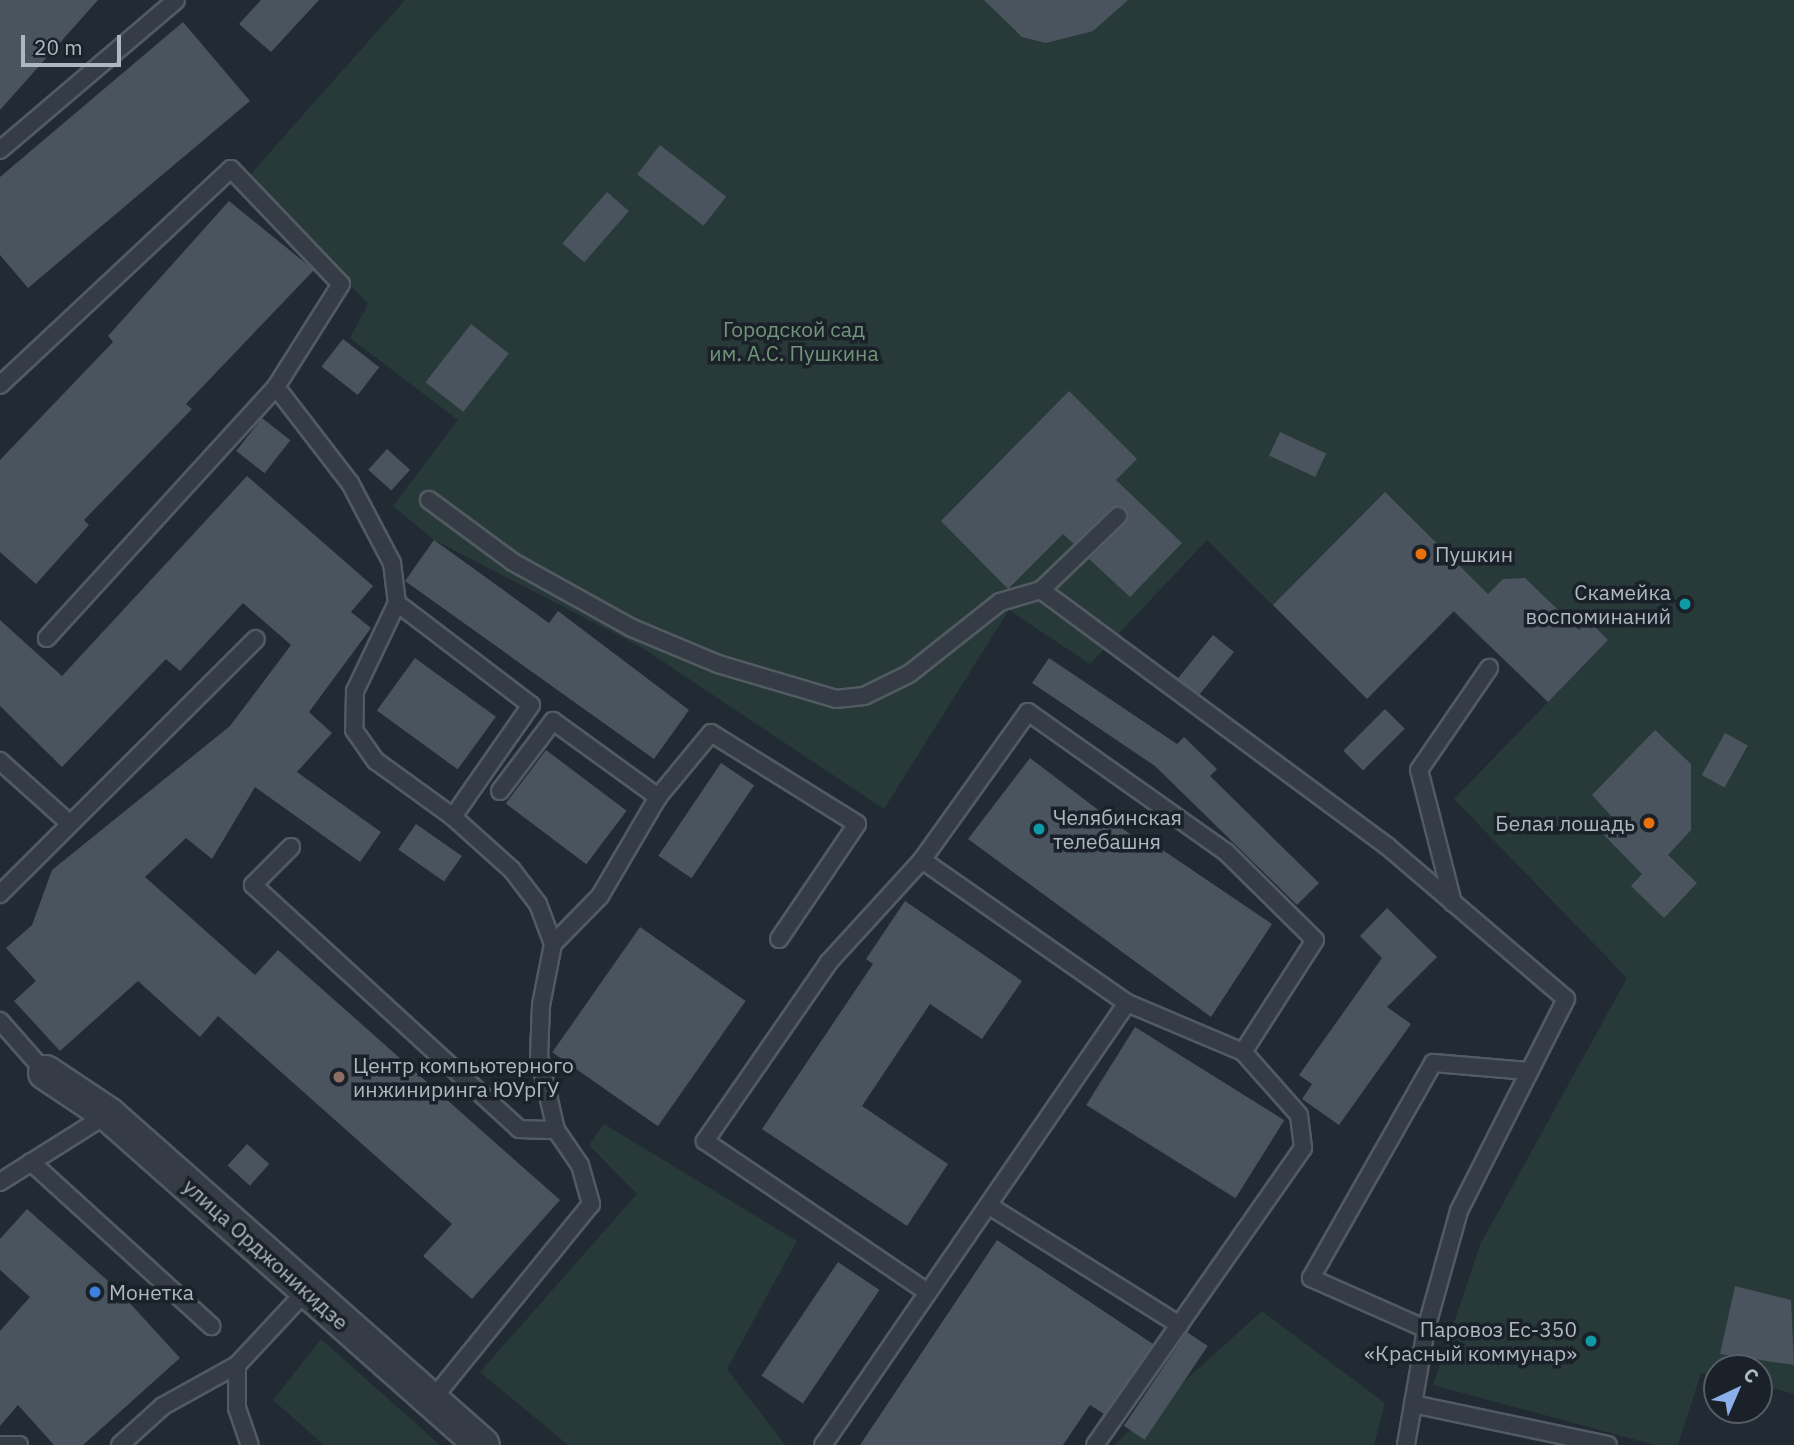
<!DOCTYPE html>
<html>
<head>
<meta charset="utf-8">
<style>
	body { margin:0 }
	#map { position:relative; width:1794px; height:1445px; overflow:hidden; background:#222a34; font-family:"IBM Plex Sans",sans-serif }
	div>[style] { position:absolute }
	.green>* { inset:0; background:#283939 }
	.building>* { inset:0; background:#4a545f; transform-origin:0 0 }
	.roads { filter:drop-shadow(2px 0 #525a62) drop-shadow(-2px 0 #525a62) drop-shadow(0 2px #525a62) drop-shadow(0 -2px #525a62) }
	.service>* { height:16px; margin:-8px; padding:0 8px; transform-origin:8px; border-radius:8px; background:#353c45 }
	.minor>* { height:33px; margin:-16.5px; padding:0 16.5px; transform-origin:16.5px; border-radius:16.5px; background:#353c45 }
	.dots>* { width:19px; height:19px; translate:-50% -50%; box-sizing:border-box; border:4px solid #1b2129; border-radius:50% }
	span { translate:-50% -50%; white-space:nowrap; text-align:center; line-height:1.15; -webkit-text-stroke:7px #1b2129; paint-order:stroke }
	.park-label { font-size:21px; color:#719579 }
	.poi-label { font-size:21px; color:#afb7c1 }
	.left { translate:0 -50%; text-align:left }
	.right { translate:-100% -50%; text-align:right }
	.street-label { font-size:21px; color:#afb7c1 }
	.north { position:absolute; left:1703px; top:1354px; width:70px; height:70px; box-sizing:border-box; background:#1b2129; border:2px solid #565d66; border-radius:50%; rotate:44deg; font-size:19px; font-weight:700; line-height:28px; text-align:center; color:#afb7c1 }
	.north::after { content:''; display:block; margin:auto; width:24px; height:32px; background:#8cb1ea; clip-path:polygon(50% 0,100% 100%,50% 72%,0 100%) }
	.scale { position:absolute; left:21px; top:35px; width:100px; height:32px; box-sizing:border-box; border:4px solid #afb7c1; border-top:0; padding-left:9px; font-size:21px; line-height:24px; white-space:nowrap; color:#afb7c1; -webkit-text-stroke:5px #1b2129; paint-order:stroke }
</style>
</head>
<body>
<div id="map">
	<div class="green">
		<div style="clip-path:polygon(405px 0,1794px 0,1794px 1394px,1759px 1384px,1759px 1368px,1717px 1368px,1717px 1376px,1701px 1373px,1678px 1445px,1655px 1445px,1433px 1385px,1480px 1245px,1627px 978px,1454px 799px,1548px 702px,1453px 612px,1367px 699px,1207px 540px,1090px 664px,1009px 610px,884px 809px,641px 647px,434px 540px,393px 506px,458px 420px,350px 338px,368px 304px,249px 176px)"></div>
		<div style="clip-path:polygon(604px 1124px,797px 1241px,727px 1369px,785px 1445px,568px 1445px,480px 1372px,637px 1194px,589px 1145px)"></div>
		<div style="clip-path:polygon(1262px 1311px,1385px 1403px,1374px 1445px,1114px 1445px)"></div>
		<div style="clip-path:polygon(321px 1339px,440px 1445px,324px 1445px,273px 1400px)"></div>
	</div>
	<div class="building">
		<div style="clip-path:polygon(0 0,98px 0,0 110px)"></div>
		<div style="clip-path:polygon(261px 0,319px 0,271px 52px,239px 24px)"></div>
		<div style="clip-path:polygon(984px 0,1128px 0,1093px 31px,1046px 43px,1022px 37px)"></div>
		<div style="clip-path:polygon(183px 22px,250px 101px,28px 288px,0 255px,0 177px)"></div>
		<div style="left:660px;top:145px;width:84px;height:37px;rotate:38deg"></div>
		<div style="left:607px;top:192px;width:29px;height:68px;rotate:41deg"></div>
		<div style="clip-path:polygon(229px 201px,314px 270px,186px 404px,192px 409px,84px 520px,89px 525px,36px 584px,0 552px,0 460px,113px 342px,108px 336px)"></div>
		<div style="left:471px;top:324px;width:48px;height:74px;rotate:38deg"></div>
		<div style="left:343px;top:339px;width:46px;height:35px;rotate:38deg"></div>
		<div style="clip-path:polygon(1069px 391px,1137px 459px,1116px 480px,1182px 543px,1130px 597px,1089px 559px,1126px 523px,1128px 514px,1122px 506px,1111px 508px,1074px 544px,1063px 534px,1008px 589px,941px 521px)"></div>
		<div style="left:262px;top:418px;width:36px;height:42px;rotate:38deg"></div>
		<div style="left:1280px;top:432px;width:51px;height:26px;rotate:25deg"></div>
		<div style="left:387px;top:449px;width:31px;height:28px;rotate:42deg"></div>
		<div style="clip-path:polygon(247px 476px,373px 586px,351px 612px,371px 628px,309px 712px,332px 733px,297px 772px,381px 832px,360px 862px,255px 787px,212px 859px,186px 838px,145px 877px,255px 975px,278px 950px,560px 1200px,472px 1299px,423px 1256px,452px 1224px,218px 1016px,200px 1037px,138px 981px,60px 1051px,14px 1001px,36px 981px,6px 948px,32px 925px,52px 870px,230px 726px,291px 645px,243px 603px,180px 671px,166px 659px,62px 767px,0 706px,0 620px,62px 676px)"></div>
		<div style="clip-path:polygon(1385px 492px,1488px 594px,1503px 579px,1525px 578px,1579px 630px,1589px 621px,1608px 640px,1548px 702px,1454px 611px,1367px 699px,1273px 605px)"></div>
		<div style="clip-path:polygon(434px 540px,549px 623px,558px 611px,689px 710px,654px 759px,405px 581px)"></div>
		<div style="left:1213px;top:635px;width:27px;height:56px;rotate:39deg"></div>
		<div style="left:415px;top:658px;width:100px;height:65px;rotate:36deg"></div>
		<div style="clip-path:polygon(1049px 658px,1177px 744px,1184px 737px,1217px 769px,1210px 776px,1319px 883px,1297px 905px,1155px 766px,1032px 683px)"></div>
		<div style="left:1385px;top:709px;width:28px;height:59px;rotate:45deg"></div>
		<div style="clip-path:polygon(1655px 730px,1691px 764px,1691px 830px,1668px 855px,1697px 883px,1664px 918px,1631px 886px,1642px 874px,1600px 831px,1612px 817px,1592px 795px)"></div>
		<div style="left:1725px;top:733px;width:26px;height:48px;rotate:29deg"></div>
		<div style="left:546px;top:750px;width:101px;height:67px;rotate:37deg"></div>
		<div style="clip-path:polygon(1030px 758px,1139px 841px,1142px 836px,1272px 924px,1211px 1017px,968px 839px)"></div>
		<div style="left:721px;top:763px;width:40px;height:112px;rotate:34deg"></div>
		<div style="left:416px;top:824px;width:56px;height:31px;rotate:35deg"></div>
		<div style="clip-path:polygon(905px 901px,1022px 981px,982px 1039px,930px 1004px,862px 1106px,948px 1164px,907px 1226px,762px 1129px,873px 964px,866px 959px)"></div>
		<div style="clip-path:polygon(1387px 908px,1437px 957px,1387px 1007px,1411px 1024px,1339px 1125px,1302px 1099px,1312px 1084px,1299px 1075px,1382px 958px,1360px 936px)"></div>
		<div style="left:640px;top:927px;width:129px;height:153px;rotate:35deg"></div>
		<div style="left:1135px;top:1027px;width:176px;height:92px;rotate:32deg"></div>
		<div style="left:247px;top:1144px;width:30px;height:29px;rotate:42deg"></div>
		<div style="clip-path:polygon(27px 1209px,116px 1288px,180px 1358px,83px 1445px,54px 1445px,18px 1405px,0 1426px,0 1331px,30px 1297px,0 1270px,0 1239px)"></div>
		<div style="clip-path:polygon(997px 1240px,1153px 1344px,1104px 1414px,1090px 1405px,1063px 1445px,860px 1445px)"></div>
		<div style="left:838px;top:1262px;width:50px;height:137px;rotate:34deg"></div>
		<div style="clip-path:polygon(1735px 1286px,1791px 1300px,1794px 1365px,1720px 1354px)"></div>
		<div style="left:1187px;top:1332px;width:25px;height:113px;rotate:34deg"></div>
	</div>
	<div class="roads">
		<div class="service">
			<div style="left:0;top:150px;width:231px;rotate:-40.4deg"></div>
			<div style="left:0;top:385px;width:316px;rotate:-43.1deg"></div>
			<div style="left:231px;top:169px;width:159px;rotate:46.3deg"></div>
			<div style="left:341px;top:284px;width:122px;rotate:122.3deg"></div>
			<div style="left:276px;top:387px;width:340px;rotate:132.4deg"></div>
			<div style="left:276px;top:387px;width:121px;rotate:52.4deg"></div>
			<div style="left:350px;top:483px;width:90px;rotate:62.3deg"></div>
			<div style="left:392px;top:563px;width:40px;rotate:82.9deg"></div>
			<div style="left:397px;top:603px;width:98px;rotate:115.5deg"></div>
			<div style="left:355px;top:691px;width:39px;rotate:91deg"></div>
			<div style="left:354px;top:730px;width:38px;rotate:55deg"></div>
			<div style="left:376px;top:761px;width:95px;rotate:36deg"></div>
			<div style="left:453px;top:817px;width:79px;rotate:41.9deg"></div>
			<div style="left:512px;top:870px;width:43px;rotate:52.6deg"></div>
			<div style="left:538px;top:904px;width:43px;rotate:69.4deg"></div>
			<div style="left:553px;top:944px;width:62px;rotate:101.1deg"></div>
			<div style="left:541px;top:1005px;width:51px;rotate:92.2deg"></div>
			<div style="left:539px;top:1056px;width:76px;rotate:77.1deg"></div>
			<div style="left:556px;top:1130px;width:42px;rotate:55.6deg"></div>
			<div style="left:580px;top:1165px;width:41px;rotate:74.2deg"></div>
			<div style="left:591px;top:1204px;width:254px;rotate:129.1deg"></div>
			<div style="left:429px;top:500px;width:104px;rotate:36.4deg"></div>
			<div style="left:513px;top:562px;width:136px;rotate:29deg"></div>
			<div style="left:632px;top:628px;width:93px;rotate:22.7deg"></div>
			<div style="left:718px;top:664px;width:123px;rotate:16.5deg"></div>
			<div style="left:836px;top:699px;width:28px;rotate:-6deg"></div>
			<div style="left:864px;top:696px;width:50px;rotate:-26.1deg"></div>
			<div style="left:909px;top:674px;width:116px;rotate:-38.4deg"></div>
			<div style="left:1000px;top:602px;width:43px;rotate:-16.3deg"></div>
			<div style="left:1118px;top:516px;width:107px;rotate:136.1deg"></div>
			<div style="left:1041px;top:590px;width:430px;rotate:36.5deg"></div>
			<div style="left:1387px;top:846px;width:235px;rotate:40.5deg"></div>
			<div style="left:1566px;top:999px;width:237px;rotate:116.8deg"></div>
			<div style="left:1459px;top:1211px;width:123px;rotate:105.6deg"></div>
			<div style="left:1426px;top:1329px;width:118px;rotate:99.8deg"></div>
			<div style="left:397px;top:603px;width:168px;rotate:37.3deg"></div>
			<div style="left:531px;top:705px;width:136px;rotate:124.9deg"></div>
			<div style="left:0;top:761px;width:91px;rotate:41.9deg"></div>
			<div style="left:500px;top:791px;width:88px;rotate:-52.9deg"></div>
			<div style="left:553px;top:721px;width:130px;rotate:35.9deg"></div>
			<div style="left:291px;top:847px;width:54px;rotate:135deg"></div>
			<div style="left:253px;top:885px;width:361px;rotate:42.5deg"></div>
			<div style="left:519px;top:1129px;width:37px;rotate:2deg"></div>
			<div style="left:922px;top:860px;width:138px;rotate:132.4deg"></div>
			<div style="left:829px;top:962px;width:218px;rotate:124.7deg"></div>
			<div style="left:705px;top:1141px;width:268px;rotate:34.2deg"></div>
			<div style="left:0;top:894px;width:361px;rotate:-44.9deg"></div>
			<div style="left:1453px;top:903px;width:137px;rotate:-104.3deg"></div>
			<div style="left:1419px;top:770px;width:124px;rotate:-55.5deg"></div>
			<div style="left:553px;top:944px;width:67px;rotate:-45.6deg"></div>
			<div style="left:600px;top:896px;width:115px;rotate:-59.6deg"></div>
			<div style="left:658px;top:797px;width:83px;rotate:-50.4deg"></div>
			<div style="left:711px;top:733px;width:172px;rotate:31.9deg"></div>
			<div style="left:857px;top:824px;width:139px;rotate:124.1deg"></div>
			<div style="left:0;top:1021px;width:68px;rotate:48.6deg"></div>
			<div style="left:31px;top:1162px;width:244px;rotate:42.3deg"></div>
			<div style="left:0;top:1182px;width:128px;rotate:-32.2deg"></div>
			<div style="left:988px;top:1205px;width:226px;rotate:32.1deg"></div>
			<div style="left:1426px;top:1329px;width:126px;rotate:-156.1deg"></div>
			<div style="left:1311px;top:1278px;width:247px;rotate:-60.4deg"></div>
			<div style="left:1433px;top:1063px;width:96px;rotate:4.8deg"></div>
			<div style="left:237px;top:1365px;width:43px;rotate:90deg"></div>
			<div style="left:237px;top:1408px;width:39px;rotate:71deg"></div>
			<div style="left:1413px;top:1404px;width:199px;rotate:11.9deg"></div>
			<div style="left:1px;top:1445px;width:18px"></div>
			<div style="left:120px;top:1445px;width:58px;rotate:-42.2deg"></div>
			<div style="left:163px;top:1406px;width:85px;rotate:-29deg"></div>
			<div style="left:237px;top:1365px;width:103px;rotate:-47deg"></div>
			<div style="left:823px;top:1445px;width:536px;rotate:-55.48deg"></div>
			<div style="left:1127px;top:1003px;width:250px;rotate:-145.1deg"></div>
			<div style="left:922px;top:860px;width:182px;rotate:-54.4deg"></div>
			<div style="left:1028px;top:712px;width:242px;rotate:35.3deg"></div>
			<div style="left:1226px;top:852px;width:125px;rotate:44.7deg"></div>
			<div style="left:1315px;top:940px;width:133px;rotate:122.7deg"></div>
			<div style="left:1095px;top:1445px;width:363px;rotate:-55deg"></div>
			<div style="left:1303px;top:1148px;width:33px;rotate:-97deg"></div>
			<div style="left:1299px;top:1115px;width:84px;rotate:-131.6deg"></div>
			<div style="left:1243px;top:1052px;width:126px;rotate:-157.1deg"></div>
		</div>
		<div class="minor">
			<div style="left:45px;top:1072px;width:76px;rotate:33.7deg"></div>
			<div style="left:108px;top:1114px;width:499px;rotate:41.5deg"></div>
		</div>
	</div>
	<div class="dots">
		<div style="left:1421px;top:554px;background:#e8710a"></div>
		<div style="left:1685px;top:604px;background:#0f9aa8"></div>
		<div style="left:1649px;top:823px;background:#e8710a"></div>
		<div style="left:1039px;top:829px;background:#0f9aa8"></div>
		<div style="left:339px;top:1077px;background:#8d6e63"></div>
		<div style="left:95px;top:1292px;background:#3f7fe0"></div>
		<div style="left:1591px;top:1341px;background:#0f9aa8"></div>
	</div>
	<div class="park-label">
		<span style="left:794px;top:341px">Городской сад<br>им. А.С. Пушкина</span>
	</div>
	<div class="poi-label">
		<span class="left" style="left:1435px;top:554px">Пушкин</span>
		<span class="right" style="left:1671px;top:604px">Скамейка<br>воспоминаний</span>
		<span class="left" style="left:1053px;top:829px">Челябинская<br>телебашня</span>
		<span class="right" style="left:1635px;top:823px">Белая лошадь</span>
		<span class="left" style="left:353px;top:1077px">Центр компьютерного<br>инжиниринга ЮУрГУ</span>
		<span class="left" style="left:109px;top:1292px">Монетка</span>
		<span class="right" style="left:1577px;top:1341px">Паровоз Ес-350<br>«Красный коммунар»</span>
	</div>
	<div class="street-label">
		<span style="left:266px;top:1254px;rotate:42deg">улица Орджоникидзе</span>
	</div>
	<div class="north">С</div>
	<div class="scale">20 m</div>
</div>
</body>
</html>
